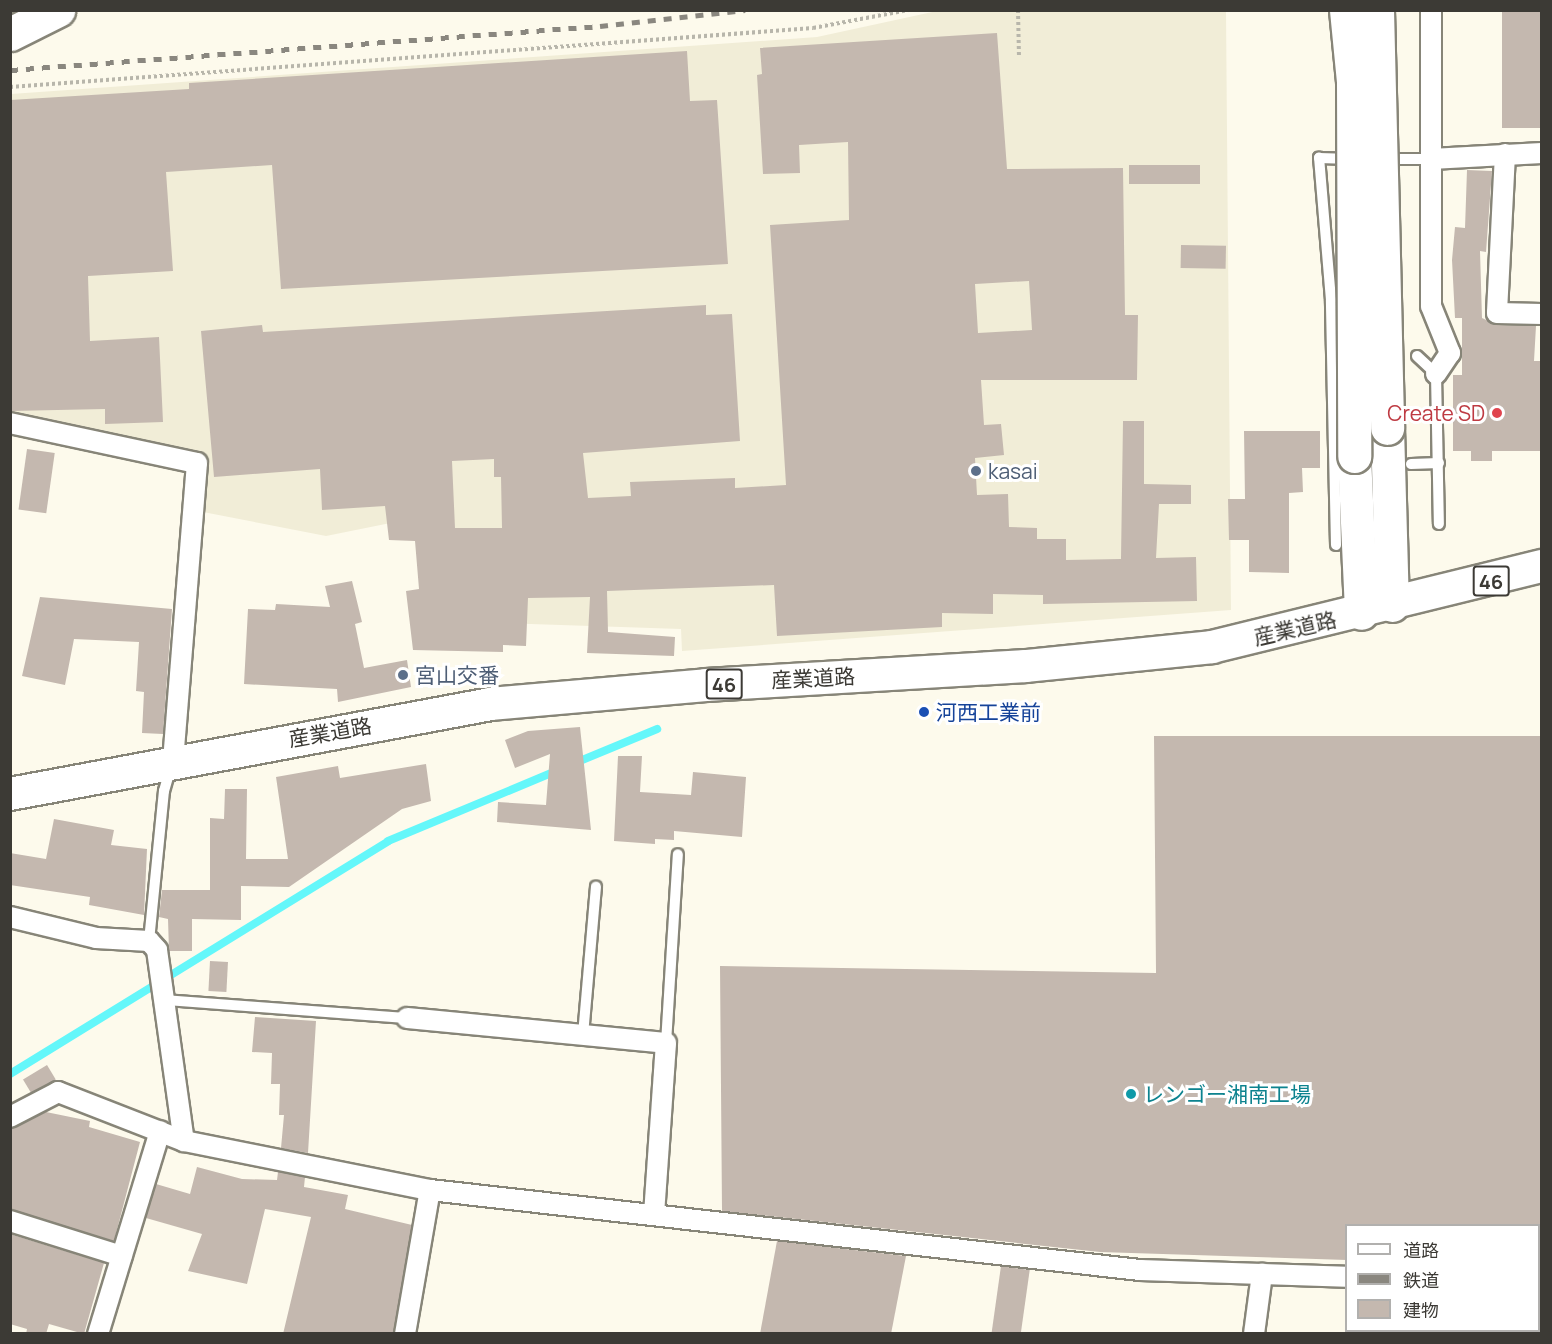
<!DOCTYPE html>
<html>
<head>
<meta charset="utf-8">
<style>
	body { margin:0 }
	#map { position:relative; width:1552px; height:1344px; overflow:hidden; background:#fdfaec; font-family:Manrope,"Noto Sans JP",sans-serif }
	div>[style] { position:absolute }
	.built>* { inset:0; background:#f1edd7 }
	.stream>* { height:8px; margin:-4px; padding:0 4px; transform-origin:4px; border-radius:4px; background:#64f7fa }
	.building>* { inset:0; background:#c4b8af; transform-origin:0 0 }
	.path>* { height:4px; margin-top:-2px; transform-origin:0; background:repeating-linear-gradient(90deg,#b8b6ab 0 3px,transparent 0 6px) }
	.roads { filter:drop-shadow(2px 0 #878578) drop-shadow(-2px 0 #878578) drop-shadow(0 2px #878578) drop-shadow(0 -2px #878578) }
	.lane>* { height:10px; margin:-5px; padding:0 5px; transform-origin:5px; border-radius:5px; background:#fff }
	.street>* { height:20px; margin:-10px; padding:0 10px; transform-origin:10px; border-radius:10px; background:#fff }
	.primary>* { height:32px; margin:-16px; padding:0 16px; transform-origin:16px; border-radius:16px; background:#fff }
	.highway>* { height:33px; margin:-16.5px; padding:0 16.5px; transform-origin:16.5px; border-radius:16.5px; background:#fff }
	.rail>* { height:4.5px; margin-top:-2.25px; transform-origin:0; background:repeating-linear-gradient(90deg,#8a877f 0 8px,transparent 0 16px) }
	.bridges { filter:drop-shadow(2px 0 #878578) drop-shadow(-2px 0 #878578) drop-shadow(0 2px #878578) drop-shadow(0 -2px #878578) }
	.highway-bridge>* { height:33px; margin:-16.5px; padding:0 16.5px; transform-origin:16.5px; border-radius:16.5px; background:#fff }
	.dots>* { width:16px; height:16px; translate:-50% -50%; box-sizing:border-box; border:3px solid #fff; border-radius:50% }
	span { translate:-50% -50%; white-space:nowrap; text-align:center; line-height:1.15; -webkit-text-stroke:6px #fff; paint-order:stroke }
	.shield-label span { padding:2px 4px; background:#fff; border:2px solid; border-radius:4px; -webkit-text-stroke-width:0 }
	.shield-label { font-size:20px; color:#3c3a35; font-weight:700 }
	.health-label { font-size:21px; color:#be3a42 }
	.right { translate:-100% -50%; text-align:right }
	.service-label { font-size:21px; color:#4e5e75 }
	.left { translate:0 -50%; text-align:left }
	.street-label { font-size:21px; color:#3c3a35 }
	.transit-label { font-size:21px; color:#164399 }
	.culture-label { font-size:21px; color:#0d838f }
	.frame { position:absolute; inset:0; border:12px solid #3c3a35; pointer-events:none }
	.legend { position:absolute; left:1345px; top:1224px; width:195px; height:108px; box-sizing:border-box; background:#fff; border:2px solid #b1b0ae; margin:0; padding:8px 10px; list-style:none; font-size:18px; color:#3c3a35 }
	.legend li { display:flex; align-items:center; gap:12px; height:30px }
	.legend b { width:30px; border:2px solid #b1b0ae }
</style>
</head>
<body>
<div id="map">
	<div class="built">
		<div style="clip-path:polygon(937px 11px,1226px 11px,1231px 610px,682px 651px,681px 629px,445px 621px,445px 512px,326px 536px,203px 512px,203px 453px,11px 414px,11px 94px,817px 37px)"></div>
	</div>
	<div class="stream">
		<div style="left:575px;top:763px;width:89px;rotate:-22.5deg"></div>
		<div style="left:10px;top:1074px;width:444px;rotate:-31.6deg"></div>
		<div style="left:388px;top:841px;width:182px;rotate:-22.6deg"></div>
	</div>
	<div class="building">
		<div style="left:1502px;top:10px;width:40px;height:118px"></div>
		<div style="clip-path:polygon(evenodd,997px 33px,1007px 169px,1123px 168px,1125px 315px,1138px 315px,1137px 380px,981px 380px,984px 425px,1001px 424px,1004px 455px,975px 458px,977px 495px,1008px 494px,1009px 527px,1037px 528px,1037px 539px,1066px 539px,1066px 560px,1121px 559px,1123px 421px,1144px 421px,1144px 484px,1191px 485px,1191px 504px,1159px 504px,1156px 558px,1196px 557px,1197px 601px,1043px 604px,1043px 595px,993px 594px,993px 614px,942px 613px,942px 627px,777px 636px,774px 585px,607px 591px,608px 632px,675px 637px,674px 656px,587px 653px,590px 597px,528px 598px,526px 646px,503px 645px,503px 652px,413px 650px,406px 591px,419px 589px,415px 541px,389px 540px,385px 506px,322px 510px,320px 469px,214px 477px,201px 331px,262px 325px,263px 332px,706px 305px,706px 315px,732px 314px,740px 441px,583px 453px,588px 498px,631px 496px,630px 482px,735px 478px,735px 488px,786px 485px,770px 225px,849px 220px,848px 142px,799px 145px,800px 173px,763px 174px,757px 75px,762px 74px,760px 48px,997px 33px,1029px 281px,1032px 330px,978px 333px,975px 284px,1029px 281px,997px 33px,494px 459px,494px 477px,501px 477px,502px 528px,455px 528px,452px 461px,494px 459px)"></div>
		<div style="clip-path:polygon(687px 51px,690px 101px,717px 100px,728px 264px,281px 289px,272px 165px,166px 172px,173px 271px,88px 276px,90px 341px,159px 337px,163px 422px,105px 424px,105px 409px,10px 411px,10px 100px,189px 89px,189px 83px)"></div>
		<div style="left:1200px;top:165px;width:19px;height:71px;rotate:90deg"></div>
		<div style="clip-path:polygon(1467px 170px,1492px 171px,1486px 252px,1480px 251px,1482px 318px,1497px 325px,1536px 326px,1534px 361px,1542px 361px,1542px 451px,1492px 451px,1492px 461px,1471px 461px,1471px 451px,1453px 451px,1453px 375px,1462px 375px,1462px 318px,1455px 318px,1452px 260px,1455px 227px,1465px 228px)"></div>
		<div style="left:1181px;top:245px;width:45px;height:23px;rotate:1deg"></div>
		<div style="clip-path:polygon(1244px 431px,1320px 431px,1320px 468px,1302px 468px,1303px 492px,1289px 493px,1289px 573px,1249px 572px,1249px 540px,1229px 540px,1228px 499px,1245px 499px)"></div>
		<div style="left:27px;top:449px;width:28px;height:61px;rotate:8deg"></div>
		<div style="clip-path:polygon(352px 581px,362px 622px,355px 624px,364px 668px,407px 660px,411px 687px,338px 702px,337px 689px,244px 684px,248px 609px,275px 610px,276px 604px,330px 607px,325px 586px)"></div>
		<div style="clip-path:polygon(40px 597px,172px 609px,163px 734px,142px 733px,144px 692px,136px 691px,139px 642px,74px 639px,65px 685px,22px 676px)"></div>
		<div style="clip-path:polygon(580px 727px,591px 830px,497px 822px,498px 802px,546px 805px,550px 754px,515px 768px,505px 740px,528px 731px)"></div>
		<div style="clip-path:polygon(1154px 736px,1542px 736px,1542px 1226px,1347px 1226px,1347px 1260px,1100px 1252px,722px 1211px,720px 966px,1156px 973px)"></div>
		<div style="clip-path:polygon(618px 756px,642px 756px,640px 792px,691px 795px,693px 772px,746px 777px,742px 837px,674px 831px,674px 840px,655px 839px,655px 844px,614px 841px)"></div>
		<div style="clip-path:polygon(426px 764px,431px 801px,402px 809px,289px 887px,241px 886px,241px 920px,192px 919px,192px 951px,169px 951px,168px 919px,159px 917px,162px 890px,210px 890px,210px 818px,224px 819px,225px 789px,247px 789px,246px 859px,288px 859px,276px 777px,338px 766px,340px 778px)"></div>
		<div style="clip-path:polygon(54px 819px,114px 830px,111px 845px,147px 849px,144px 915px,89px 905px,90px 897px,10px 885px,10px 853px,46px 859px)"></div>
		<div style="left:210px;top:961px;width:18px;height:30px;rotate:3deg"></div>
		<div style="clip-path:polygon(255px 1017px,316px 1021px,308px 1153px,281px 1148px,284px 1115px,279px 1115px,280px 1084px,271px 1084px,272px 1053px,252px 1052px)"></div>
		<div style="left:47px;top:1065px;width:17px;height:28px;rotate:59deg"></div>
		<div style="clip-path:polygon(46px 1112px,90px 1121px,89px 1127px,140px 1142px,114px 1241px,10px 1209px,10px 1129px)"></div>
		<div style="clip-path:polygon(197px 1167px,242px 1179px,277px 1180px,278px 1172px,305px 1177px,304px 1187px,348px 1195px,345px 1209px,412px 1225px,393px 1334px,283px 1334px,311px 1217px,265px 1209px,247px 1284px,188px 1271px,202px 1234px,146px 1218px,156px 1184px,190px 1194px)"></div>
		<div style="clip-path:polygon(10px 1234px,104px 1263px,84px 1334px,49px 1324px,46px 1334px,26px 1334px,27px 1329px,10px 1324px)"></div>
		<div style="clip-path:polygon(777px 1241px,906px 1256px,891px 1334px,760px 1334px)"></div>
		<div style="left:1001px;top:1266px;width:29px;height:69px;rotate:8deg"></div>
	</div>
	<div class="path">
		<div style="left:1018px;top:10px;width:46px;rotate:88.8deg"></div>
		<div style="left:10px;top:87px;width:805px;rotate:-4.2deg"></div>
		<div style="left:813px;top:28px;width:97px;rotate:-10.7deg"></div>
	</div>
	<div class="roads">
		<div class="lane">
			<div style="left:1385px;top:159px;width:46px"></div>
			<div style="left:1417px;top:356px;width:26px;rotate:43deg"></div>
			<div style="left:1436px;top:374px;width:150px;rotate:88.9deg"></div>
			<div style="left:1411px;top:464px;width:28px;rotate:-2deg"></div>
			<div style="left:1336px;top:545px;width:245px;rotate:-91.2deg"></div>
			<div style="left:1331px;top:300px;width:143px;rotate:-94.8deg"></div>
			<div style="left:1319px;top:158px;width:32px;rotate:2deg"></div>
			<div style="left:149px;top:941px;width:151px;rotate:-84.3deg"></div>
			<div style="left:164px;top:791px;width:25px;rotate:-74deg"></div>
			<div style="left:165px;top:1000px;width:243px;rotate:4.3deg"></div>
			<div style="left:583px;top:1035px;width:149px;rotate:-85deg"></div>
			<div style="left:666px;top:1043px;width:189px;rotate:-86.4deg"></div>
		</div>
		<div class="street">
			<div style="left:1431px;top:10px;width:296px;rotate:90deg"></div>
			<div style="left:1431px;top:306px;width:51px;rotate:68deg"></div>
			<div style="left:1450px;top:353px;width:25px;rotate:124deg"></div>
			<div style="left:1505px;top:154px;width:159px;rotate:92.9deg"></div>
			<div style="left:1497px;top:313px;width:45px;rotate:1.3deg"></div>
			<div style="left:1431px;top:159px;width:111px;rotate:-3.1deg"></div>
			<div style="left:10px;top:423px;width:191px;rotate:12.1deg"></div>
			<div style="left:197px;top:463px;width:299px;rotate:94.6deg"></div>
			<div style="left:10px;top:917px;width:89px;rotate:13.7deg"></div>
			<div style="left:96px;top:938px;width:53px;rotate:3.2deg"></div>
			<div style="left:149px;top:941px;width:12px;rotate:48deg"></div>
			<div style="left:157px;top:950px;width:193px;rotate:82deg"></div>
			<div style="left:407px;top:1018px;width:260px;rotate:5.5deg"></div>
			<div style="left:666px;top:1043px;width:172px;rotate:94deg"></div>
			<div style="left:10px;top:1117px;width:54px;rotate:-27.5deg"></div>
			<div style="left:58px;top:1092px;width:135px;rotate:21.3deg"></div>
			<div style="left:184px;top:1141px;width:251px;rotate:11.3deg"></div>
			<div style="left:430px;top:1190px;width:714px;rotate:6.43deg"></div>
			<div style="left:1140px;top:1270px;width:206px;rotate:1.9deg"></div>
			<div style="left:10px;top:1221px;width:117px;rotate:17.4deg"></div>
			<div style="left:1538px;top:1284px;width:4px"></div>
			<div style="left:98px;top:1334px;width:212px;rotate:-73deg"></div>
			<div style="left:405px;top:1334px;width:146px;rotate:-80.2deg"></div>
			<div style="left:1254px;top:1334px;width:61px;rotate:-82.4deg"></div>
		</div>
		<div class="primary">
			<div style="left:10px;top:794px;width:488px;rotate:-10.6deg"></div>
			<div style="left:490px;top:704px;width:217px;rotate:-5deg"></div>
			<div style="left:706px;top:685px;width:321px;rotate:-3.4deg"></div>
			<div style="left:1026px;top:666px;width:187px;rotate:-5.8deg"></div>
			<div style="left:1212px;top:647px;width:340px;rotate:-13.8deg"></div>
		</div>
		<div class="highway">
			<div style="left:10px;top:34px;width:54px;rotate:-26.6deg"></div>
			<div style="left:1387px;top:428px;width:177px;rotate:88.4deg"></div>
			<div style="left:1354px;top:456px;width:157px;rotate:87.4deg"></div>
		</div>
	</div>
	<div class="rail">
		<div style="left:10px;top:70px;width:592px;rotate:-4.27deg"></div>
		<div style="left:600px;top:26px;width:146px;rotate:-6.3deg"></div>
	</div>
	<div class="bridges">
		<div class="highway-bridge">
			<div style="left:1346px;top:10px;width:72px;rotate:84.4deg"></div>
			<div style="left:1353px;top:82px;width:374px;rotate:89.8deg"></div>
			<div style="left:1377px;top:10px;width:418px;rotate:88.6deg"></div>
		</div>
	</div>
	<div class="dots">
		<div style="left:1497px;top:413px;background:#e0444e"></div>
		<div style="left:976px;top:471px;background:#5c6f8a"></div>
		<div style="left:403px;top:675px;background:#5c6f8a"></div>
		<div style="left:924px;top:712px;background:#1a4fb4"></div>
		<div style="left:1131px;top:1094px;background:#0f9aa8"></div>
	</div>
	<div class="shield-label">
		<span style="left:1491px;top:581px">46</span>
		<span style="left:724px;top:684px">46</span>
	</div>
	<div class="health-label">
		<span class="right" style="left:1485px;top:413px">Create SD</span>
	</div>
	<div class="service-label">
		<span class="left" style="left:988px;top:471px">kasai</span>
		<span class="left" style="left:415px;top:675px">宮山交番</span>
	</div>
	<div class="street-label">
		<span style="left:1295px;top:628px;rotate:-13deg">産業道路</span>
		<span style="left:813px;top:678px;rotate:-3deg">産業道路</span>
		<span style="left:330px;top:732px;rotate:-10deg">産業道路</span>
	</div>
	<div class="transit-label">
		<span class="left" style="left:936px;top:712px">河西工業前</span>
	</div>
	<div class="culture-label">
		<span class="left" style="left:1143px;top:1094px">レンゴー湘南工場</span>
	</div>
	<div class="frame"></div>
	<ul class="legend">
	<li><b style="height:8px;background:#fff"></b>道路</li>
	<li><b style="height:8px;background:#8a877f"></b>鉄道</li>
	<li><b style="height:16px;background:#c4b8af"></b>建物</li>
	</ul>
</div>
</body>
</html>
